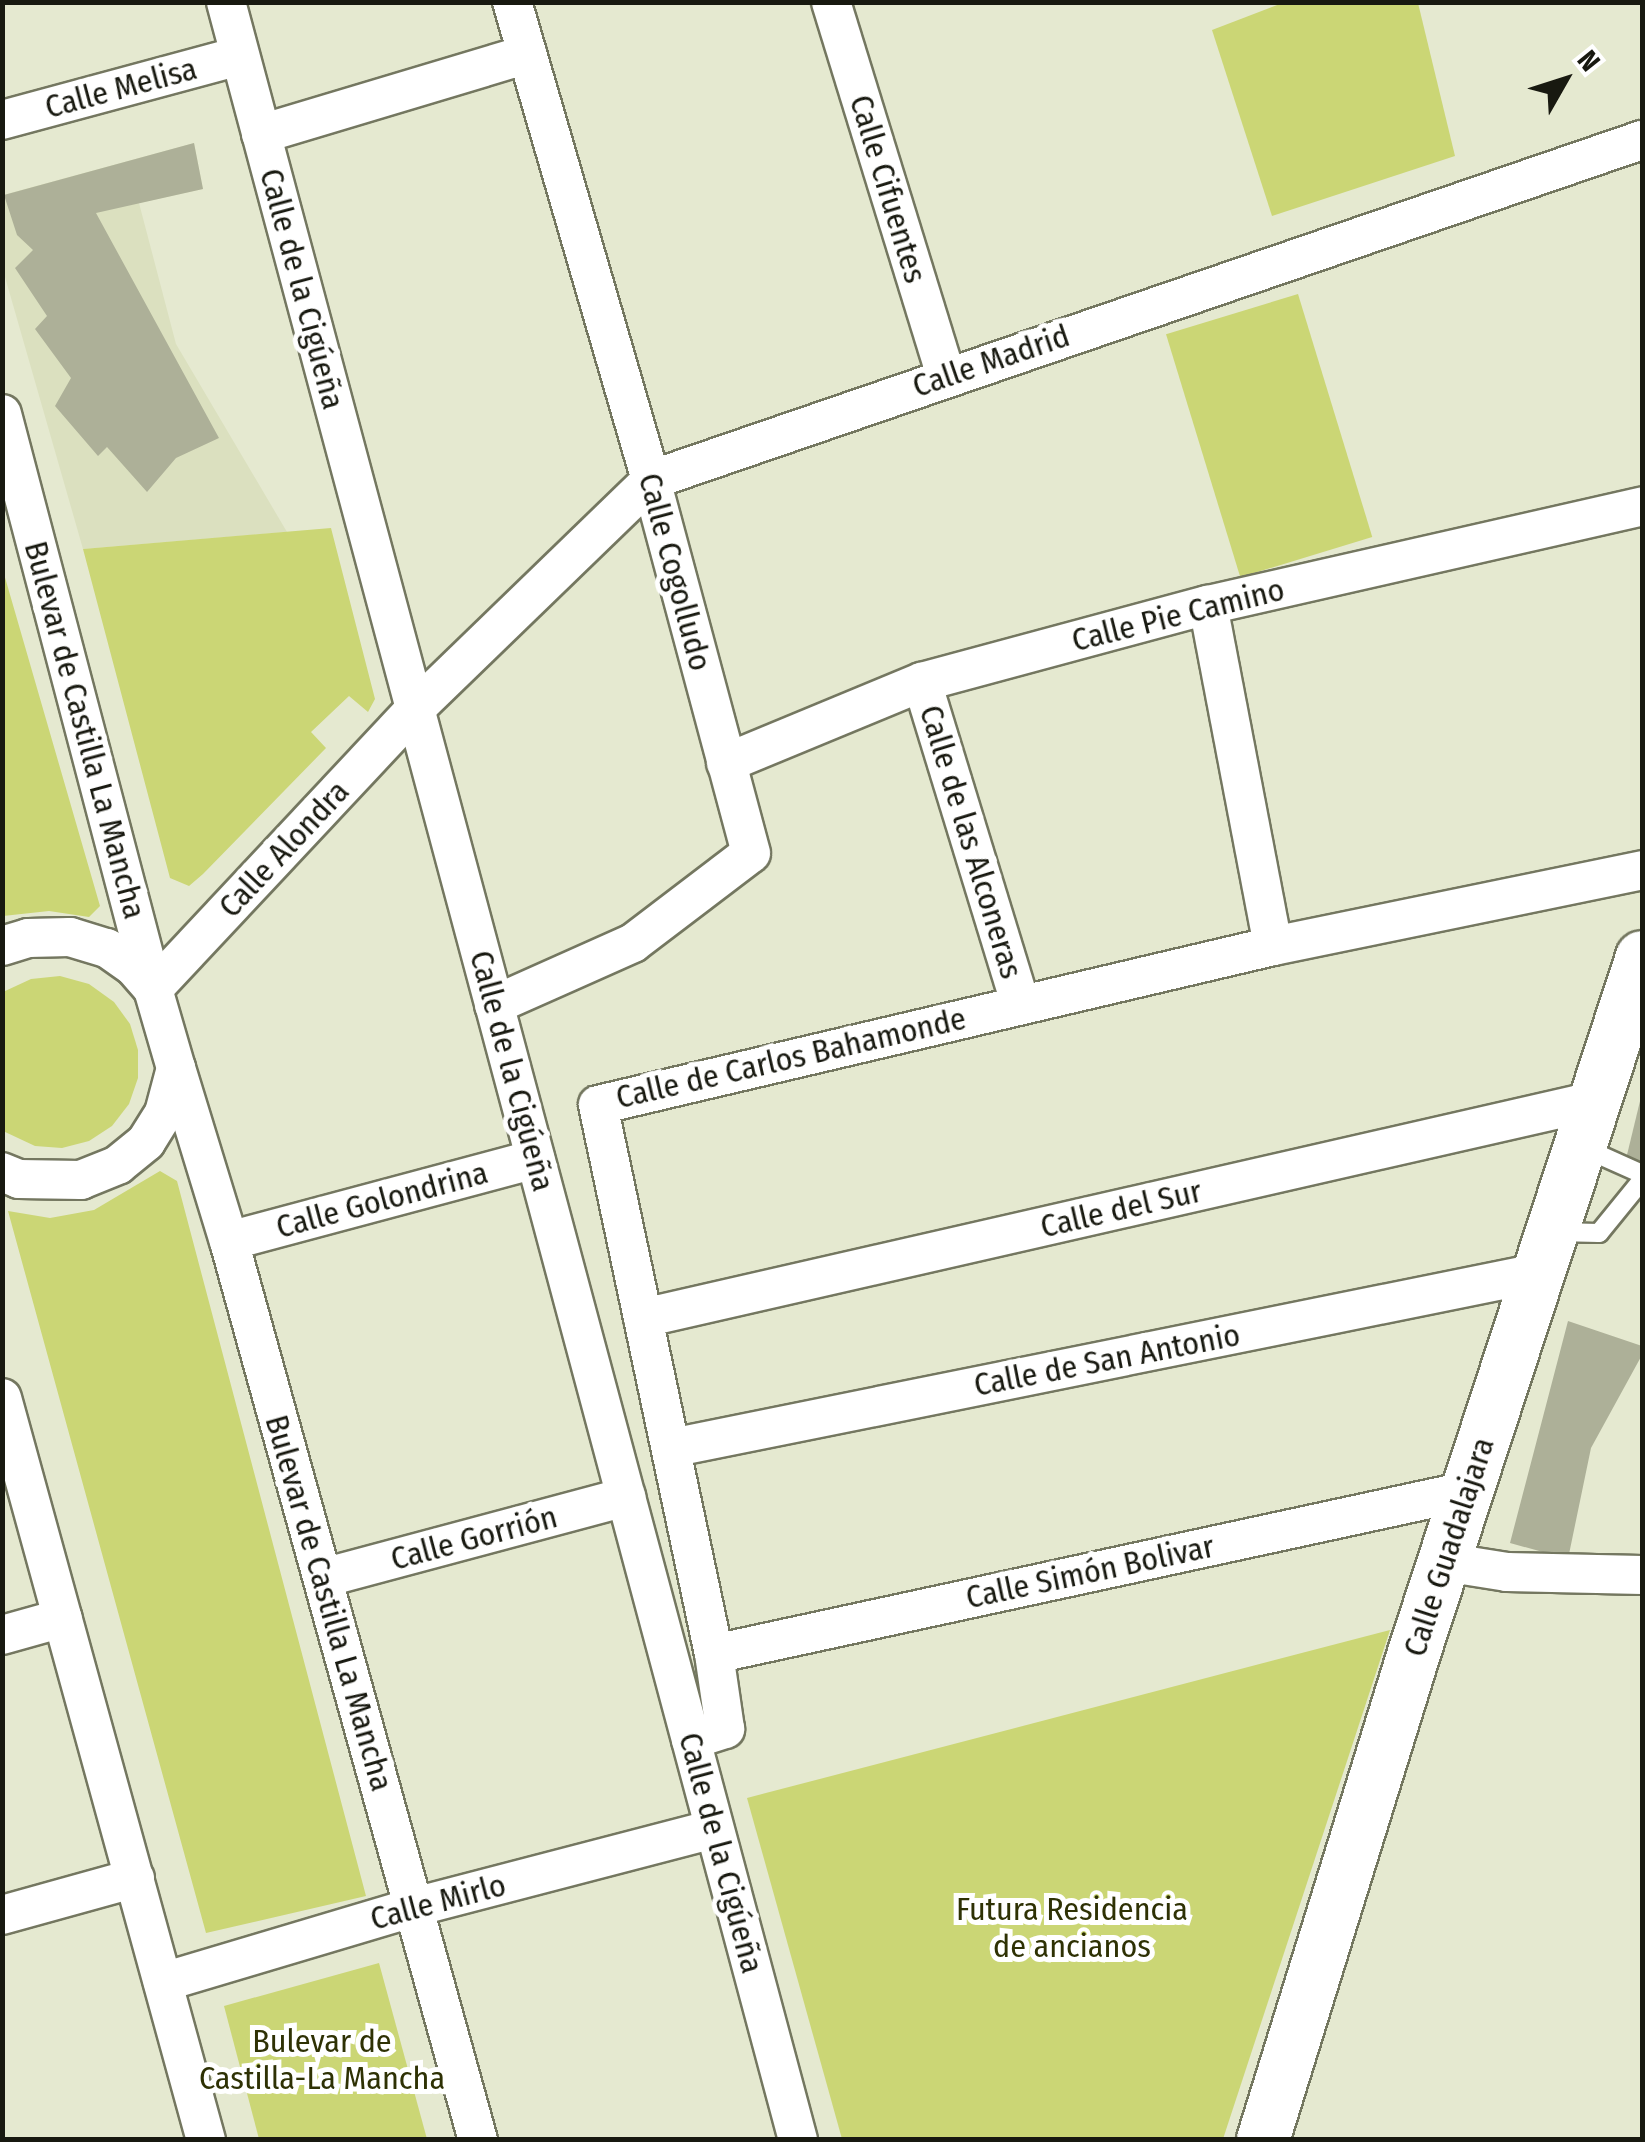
<!DOCTYPE html>
<html>
<head>
<meta charset="utf-8">
<style>
	body { margin:0 }
	#map { position:relative; width:1645px; height:2142px; overflow:hidden; background:#e5e9d0; font-family:"Fira Sans Condensed",sans-serif }
	div>[style] { position:absolute }
	.built>* { inset:0; background:#dbe0bf }
	.green>* { inset:0; background:#cbd675; transform-origin:0 0 }
	.building>* { inset:0; background:#adb098 }
	.roads { filter:drop-shadow(2px 0 #747760) drop-shadow(-2px 0 #747760) drop-shadow(0 2px #747760) drop-shadow(0 -2px #747760) }
	.lane>* { height:18px; margin:-9px; padding:0 9px; transform-origin:9px; border-radius:9px; background:#fff }
	.street>* { height:38px; margin:-19px; padding:0 19px; transform-origin:19px; border-radius:19px; background:#fff }
	.secondary>* { height:52px; margin:-26px; padding:0 26px; transform-origin:26px; border-radius:26px; background:#fff }
	span { translate:-50% -50%; white-space:nowrap; text-align:center; line-height:1.15; -webkit-text-stroke:10px #fff; paint-order:stroke }
	.street-label { font-size:32px; color:#181910 }
	.park-label { font-size:32px; color:#2e3104 }
	.frame { position:absolute; inset:0; border:5px solid #181910; pointer-events:none }
	.north { position:absolute; left:1515px; top:30px; width:100px; height:100px; -webkit-text-stroke:8px #fff; paint-order:stroke; rotate:51deg; font-size:28px; font-weight:700; line-height:40px; text-align:center; color:#181910 }
	.north::after { content:''; display:block; margin:auto; width:35px; height:45px; background:#181910; clip-path:polygon(50% 0,100% 100%,50% 72%,0 100%) }
</style>
</head>
<body>
<div id="map">
	<div class="built">
		<div style="clip-path:polygon(194px 143px,203px 189px,139px 203px,176px 344px,287px 532px,83px 549px,3px 270px,3px 195px)"></div>
	</div>
	<div class="green">
		<div style="clip-path:polygon(1285px 2px,1418px 3px,1455px 156px,1272px 216px,1212px 30px)"></div>
		<div style="left:1298px;top:294px;width:254px;height:138px;rotate:73deg"></div>
		<div style="clip-path:polygon(331px 528px,375px 699px,368px 712px,349px 696px,311px 732px,326px 748px,203px 874px,189px 886px,170px 878px,83px 549px)"></div>
		<div style="clip-path:polygon(2px 567px,100px 906px,89px 917px,49px 911px,3px 916px)"></div>
		<div style="clip-path:polygon(60px 976px,89px 984px,114px 1002px,130px 1024px,138px 1050px,138px 1078px,129px 1104px,112px 1126px,89px 1141px,62px 1148px,35px 1146px,3px 1131px,3px 992px,31px 979px)"></div>
		<div style="clip-path:polygon(160px 1171px,177px 1181px,366px 1896px,206px 1933px,8px 1211px,50px 1218px,94px 1210px)"></div>
		<div style="clip-path:polygon(1390px 1630px,1223px 2139px,842px 2139px,747px 1798px)"></div>
		<div style="clip-path:polygon(379px 1963px,427px 2139px,259px 2139px,224px 2006px)"></div>
	</div>
	<div class="building">
		<div style="clip-path:polygon(194px 143px,203px 189px,96px 213px,219px 438px,176px 458px,147px 492px,107px 447px,98px 456px,55px 406px,71px 378px,35px 329px,47px 316px,15px 268px,33px 250px,17px 235px,4px 195px)"></div>
		<div style="clip-path:polygon(1641px 1097px,1642px 1097px,1642px 1163px,1626px 1159px)"></div>
		<div style="clip-path:polygon(1568px 1321px,1642px 1346px,1642px 1355px,1591px 1448px,1568px 1559px,1510px 1543px)"></div>
	</div>
	<div class="roads">
		<div class="lane">
			<div style="left:1584px;top:1148px;width:64px;rotate:24.1deg"></div>
			<div style="left:1556px;top:1232px;width:43px;rotate:1.3deg"></div>
			<div style="left:1599px;top:1233px;width:68px;rotate:-50.9deg"></div>
		</div>
		<div class="street">
			<div style="left:226px;top:2px;width:2213px;rotate:75.02deg"></div>
			<div style="left:831px;top:2px;width:391px;rotate:72.9deg"></div>
			<div style="left:2px;top:120px;width:246px;rotate:-15.1deg"></div>
			<div style="left:261px;top:134px;width:278px;rotate:-16.7deg"></div>
			<div style="left:2px;top:414px;width:594px;rotate:75.29deg"></div>
			<div style="left:1208px;top:605px;width:347px;rotate:79.2deg"></div>
			<div style="left:922px;top:682px;width:336px;rotate:73deg"></div>
			<div style="left:726px;top:763px;width:212px;rotate:-22.5deg"></div>
			<div style="left:922px;top:682px;width:296px;rotate:-15.1deg"></div>
			<div style="left:1208px;top:605px;width:445px;rotate:-12.8deg"></div>
			<div style="left:2px;top:946px;width:27px;rotate:-17deg"></div>
			<div style="left:28px;top:938px;width:42px;rotate:-1.4deg"></div>
			<div style="left:70px;top:937px;width:39px;rotate:17deg"></div>
			<div style="left:107px;top:948px;width:32px;rotate:35deg"></div>
			<div style="left:133px;top:966px;width:30px;rotate:49deg"></div>
			<div style="left:153px;top:989px;width:82px;rotate:73.8deg"></div>
			<div style="left:176px;top:1068px;width:47px;rotate:104.9deg"></div>
			<div style="left:164px;top:1113px;width:34px;rotate:122deg"></div>
			<div style="left:146px;top:1142px;width:36px;rotate:141deg"></div>
			<div style="left:118px;top:1165px;width:40px;rotate:158deg"></div>
			<div style="left:81px;top:1180px;width:62px;rotate:-179.1deg"></div>
			<div style="left:19px;top:1179px;width:18px;rotate:-158deg"></div>
			<div style="left:153px;top:989px;width:383px;rotate:-46.9deg"></div>
			<div style="left:415px;top:709px;width:329px;rotate:-44.1deg"></div>
			<div style="left:651px;top:480px;width:1048px;rotate:-18.94deg"></div>
			<div style="left:494px;top:1005px;width:152px;rotate:-24deg"></div>
			<div style="left:633px;top:943px;width:148px;rotate:-37.3deg"></div>
			<div style="left:751px;top:853px;width:386px;rotate:-105deg"></div>
			<div style="left:651px;top:480px;width:498px;rotate:-106.2deg"></div>
			<div style="left:176px;top:1068px;width:181px;rotate:73deg"></div>
			<div style="left:229px;top:1241px;width:933px;rotate:74.52deg"></div>
			<div style="left:229px;top:1241px;width:317px;rotate:-15deg"></div>
			<div style="left:643px;top:1318px;width:980px;rotate:-12.86deg"></div>
			<div style="left:2px;top:1398px;width:770px;rotate:74.63deg"></div>
			<div style="left:671px;top:1448px;width:889px;rotate:-11.42deg"></div>
			<div style="left:1444px;top:1562px;width:64px;rotate:9deg"></div>
			<div style="left:1507px;top:1572px;width:135px;rotate:1.3deg"></div>
			<div style="left:323px;top:1578px;width:314px;rotate:-15deg"></div>
			<div style="left:2px;top:1635px;width:63px;rotate:-15.6deg"></div>
			<div style="left:714px;top:1654px;width:769px;rotate:-12.23deg"></div>
			<div style="left:691px;top:1740px;width:36px;rotate:-18deg"></div>
			<div style="left:725px;top:1729px;width:76px;rotate:-98.3deg"></div>
			<div style="left:714px;top:1654px;width:561px;rotate:-101.93deg"></div>
			<div style="left:598px;top:1105px;width:693px;rotate:-13.25deg"></div>
			<div style="left:1273px;top:946px;width:377px;rotate:-11.6deg"></div>
			<div style="left:2px;top:1915px;width:138px;rotate:-15.5deg"></div>
			<div style="left:163px;top:1982px;width:262px;rotate:-16.6deg"></div>
			<div style="left:414px;top:1907px;width:310px;rotate:-14.6deg"></div>
		</div>
		<div class="secondary">
			<div style="left:1263px;top:2140px;width:513px;rotate:-72.77deg"></div>
			<div style="left:1415px;top:1650px;width:729px;rotate:-71.86deg"></div>
		</div>
	</div>
	<div class="street-label">
		<span style="left:121px;top:88px;rotate:-15deg">Calle Melisa</span>
		<span style="left:888px;top:189px;rotate:73deg">Calle Cifuentes</span>
		<span style="left:302px;top:289px;rotate:75deg">Calle de la Cigúeña</span>
		<span style="left:991px;top:361px;rotate:-19deg">Calle Madrid</span>
		<span style="left:675px;top:572px;rotate:75deg">Calle Cogolludo</span>
		<span style="left:1178px;top:615px;rotate:-14deg">Calle Pie Camino</span>
		<span style="left:85px;top:730px;rotate:75deg">Bulevar de Castilla La Mancha</span>
		<span style="left:971px;top:842px;rotate:73deg">Calle de las Alconeras</span>
		<span style="left:284px;top:849px;rotate:-47deg">Calle Alondra</span>
		<span style="left:791px;top:1058px;rotate:-13deg">Calle de Carlos Bahamonde</span>
		<span style="left:512px;top:1071px;rotate:75deg">Calle de la Cigúeña</span>
		<span style="left:382px;top:1200px;rotate:-15deg">Calle Golondrina</span>
		<span style="left:1121px;top:1209px;rotate:-13deg">Calle del Sur</span>
		<span style="left:1107px;top:1360px;rotate:-11deg">Calle de San Antonio</span>
		<span style="left:474px;top:1538px;rotate:-15deg">Calle Gorrión</span>
		<span style="left:1449px;top:1547px;rotate:-72deg">Calle Guadalajara</span>
		<span style="left:1090px;top:1572px;rotate:-12deg">Calle Simón Bolivar</span>
		<span style="left:329px;top:1603px;rotate:74deg">Bulevar de Castilla La Mancha</span>
		<span style="left:721px;top:1853px;rotate:75deg">Calle de la Cigúeña</span>
		<span style="left:438px;top:1902px;rotate:-15deg">Calle Mirlo</span>
	</div>
	<div class="park-label">
		<span style="left:1072px;top:1928px">Futura Residencia<br>de ancianos</span>
		<span style="left:322px;top:2060px">Bulevar de<br>Castilla-La Mancha</span>
	</div>
	<div class="frame"></div>
	<div class="north">N</div>
</div>
</body>
</html>
